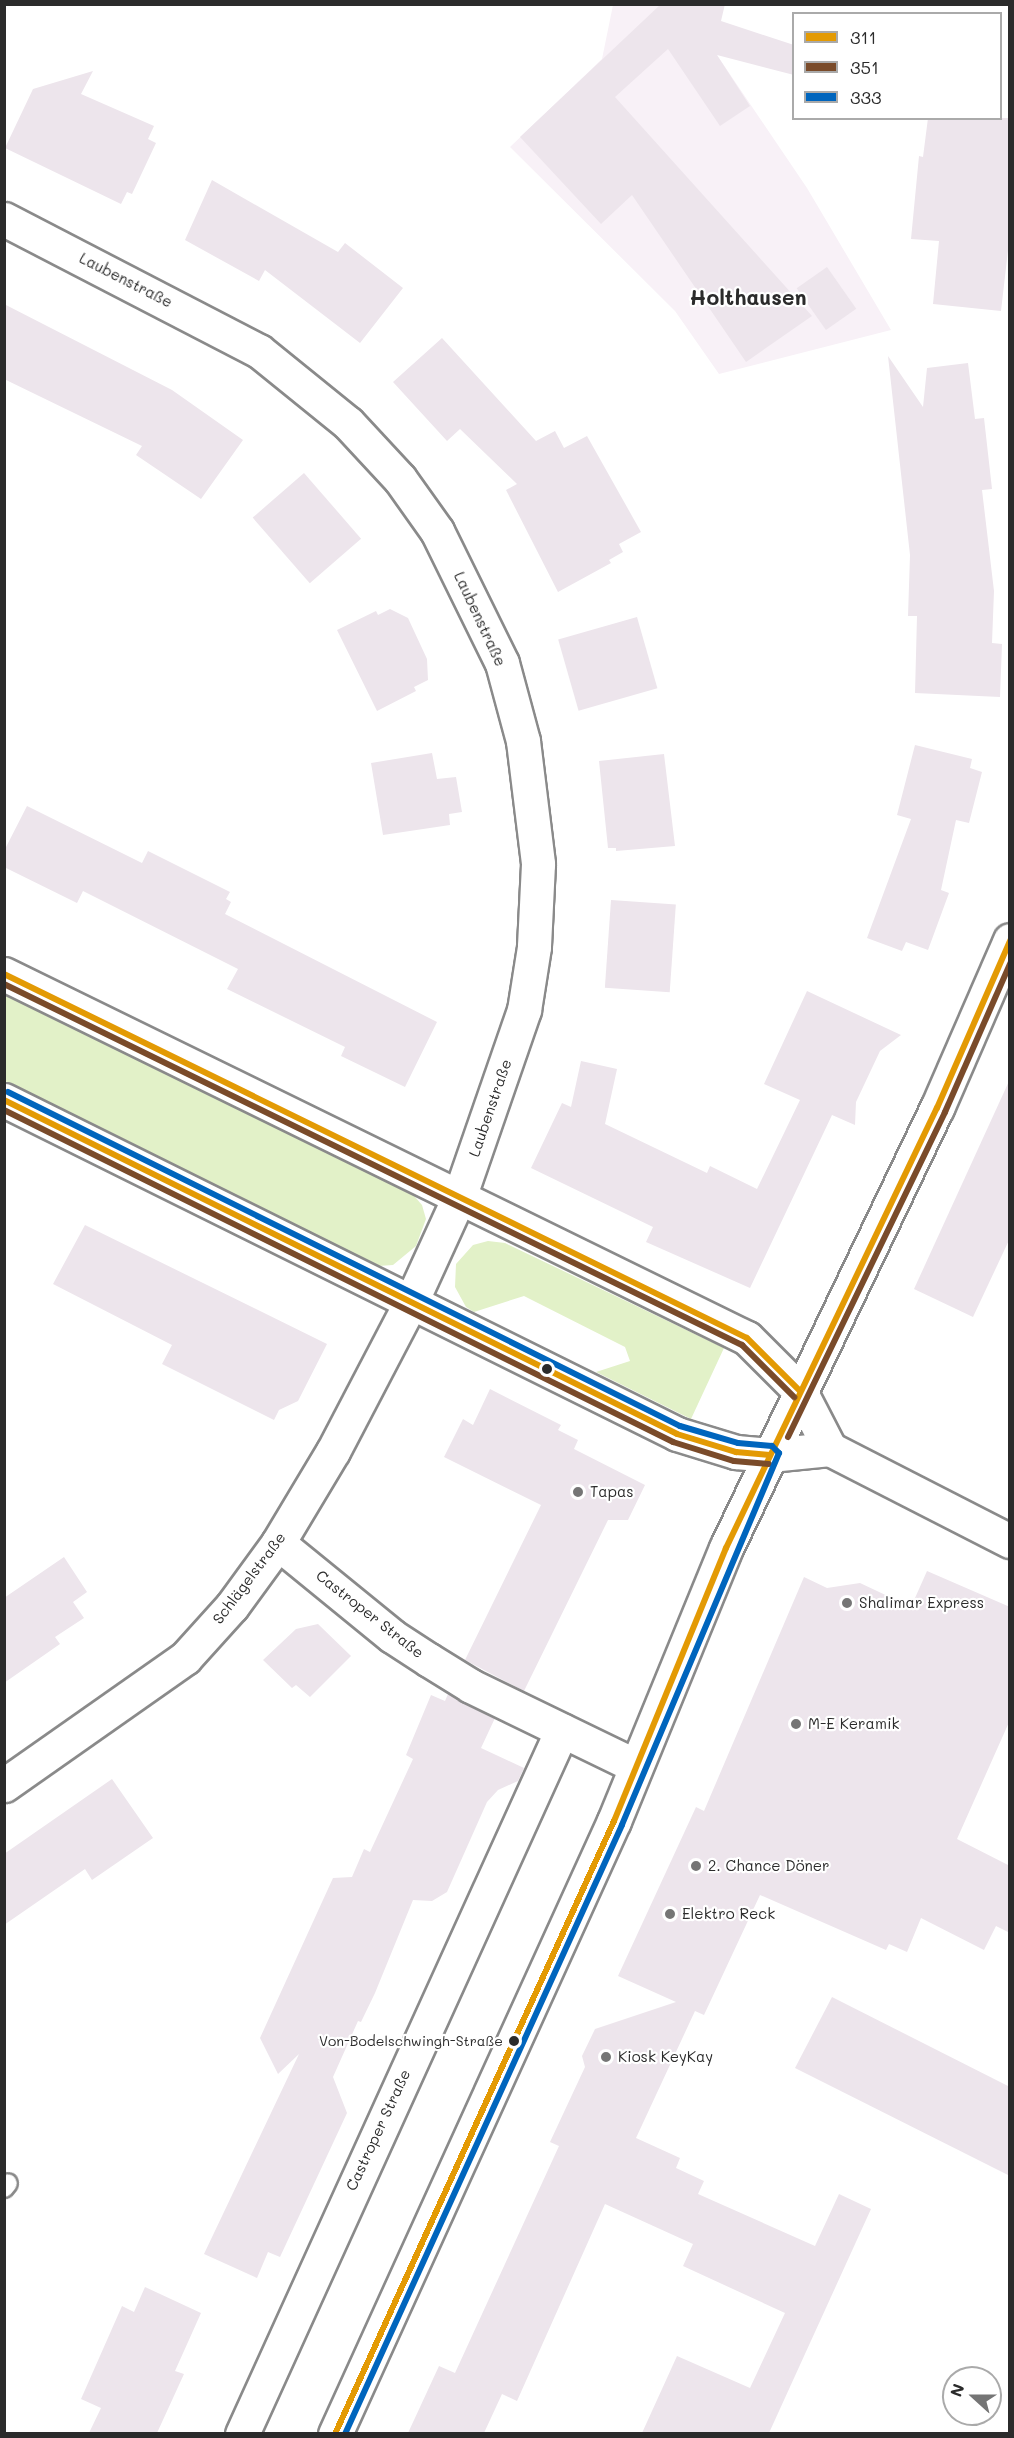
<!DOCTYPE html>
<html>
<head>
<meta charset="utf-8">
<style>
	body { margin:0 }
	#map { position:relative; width:1014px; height:2438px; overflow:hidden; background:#fff; font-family:Mali,sans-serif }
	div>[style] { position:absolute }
	.built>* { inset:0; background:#f8f1f7 }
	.green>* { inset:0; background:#e2f1c8 }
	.building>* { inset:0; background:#ede5ec; transform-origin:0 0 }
	.roads { filter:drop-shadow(2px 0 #8a8a8a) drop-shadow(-2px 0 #8a8a8a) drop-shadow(0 2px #8a8a8a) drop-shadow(0 -2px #8a8a8a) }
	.lane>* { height:18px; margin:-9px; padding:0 9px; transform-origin:9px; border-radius:9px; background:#fff }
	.street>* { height:33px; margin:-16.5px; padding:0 16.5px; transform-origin:16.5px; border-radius:16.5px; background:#fff }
	.secondary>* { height:33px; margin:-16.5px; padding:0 16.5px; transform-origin:16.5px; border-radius:16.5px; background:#fff }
	.bus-1>* { height:6px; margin:-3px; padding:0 3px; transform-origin:3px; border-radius:3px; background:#e39a04 }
	.bus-2>* { height:6px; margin:-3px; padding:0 3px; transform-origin:3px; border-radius:3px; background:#7a4b2a }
	.bus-3>* { height:6px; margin:-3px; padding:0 3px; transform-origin:3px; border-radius:3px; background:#0065bd }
	.dots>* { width:16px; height:16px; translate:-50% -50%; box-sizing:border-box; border:3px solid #fff; border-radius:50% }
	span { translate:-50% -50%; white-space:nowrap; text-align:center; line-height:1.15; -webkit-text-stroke:4.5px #fff; paint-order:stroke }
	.bus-label { font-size:14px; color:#2b2b2b }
	.right { translate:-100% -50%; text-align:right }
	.street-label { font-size:15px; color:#2b2b2b }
	.poi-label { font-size:15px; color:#2b2b2b }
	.left { translate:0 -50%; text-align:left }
	.district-label { font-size:21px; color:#2b2b2b; font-weight:700 }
	.frame { position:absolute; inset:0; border:6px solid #2b2b2b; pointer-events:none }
	.legend { position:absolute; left:792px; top:12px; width:210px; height:108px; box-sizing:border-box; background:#fff; border:2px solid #aaa; margin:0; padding:8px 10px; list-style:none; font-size:18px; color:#2b2b2b }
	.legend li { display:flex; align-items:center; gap:12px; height:30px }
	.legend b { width:30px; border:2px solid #aaa }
	.north { position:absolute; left:942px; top:2366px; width:60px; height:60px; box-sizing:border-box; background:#fff; border:2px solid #aaa; border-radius:50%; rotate:291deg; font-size:16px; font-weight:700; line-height:24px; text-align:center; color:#2b2b2b }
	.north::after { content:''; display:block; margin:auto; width:21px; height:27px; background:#757575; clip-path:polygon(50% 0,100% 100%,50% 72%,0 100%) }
</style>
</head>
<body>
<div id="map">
	<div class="built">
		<div style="clip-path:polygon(613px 5px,683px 5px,807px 188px,891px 330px,719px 374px,675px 311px,510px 147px,602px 59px)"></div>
	</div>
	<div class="green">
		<div style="clip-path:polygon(4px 994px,409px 1190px,422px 1205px,426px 1219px,416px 1246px,393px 1265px,378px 1266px,5px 1081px)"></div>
		<div style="clip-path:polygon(488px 1241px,505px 1243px,724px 1348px,691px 1419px,596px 1372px,630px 1361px,625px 1347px,524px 1296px,474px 1312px,466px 1307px,455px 1287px,456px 1264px,473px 1245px)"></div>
	</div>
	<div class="building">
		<div style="clip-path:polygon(661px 4px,725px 4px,721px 21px,794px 45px,794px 75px,717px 55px,750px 106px,720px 126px,668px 49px,615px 97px,812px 316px,746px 362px,632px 195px,601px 224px,520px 137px)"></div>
		<div style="clip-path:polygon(93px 71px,81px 94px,154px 126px,148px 139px,156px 143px,132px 194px,127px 192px,121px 204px,5px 148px,33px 89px)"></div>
		<div style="clip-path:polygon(928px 118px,1010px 118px,1010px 233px,1001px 311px,933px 304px,939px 241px,911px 239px,919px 156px,923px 157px)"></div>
		<div style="clip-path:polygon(212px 180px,338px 252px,345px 243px,403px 288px,360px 343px,265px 270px,259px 281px,185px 240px)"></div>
		<div style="left:827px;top:267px;width:51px;height:37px;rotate:55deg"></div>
		<div style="clip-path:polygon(4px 304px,172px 390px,243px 440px,201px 499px,136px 455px,142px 446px,4px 379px)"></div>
		<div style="clip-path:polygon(442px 338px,536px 441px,555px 431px,564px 448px,587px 436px,641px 532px,619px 544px,623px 552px,609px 560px,611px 563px,558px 592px,506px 490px,517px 484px,460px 429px,447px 441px,393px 382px)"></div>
		<div style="clip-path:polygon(888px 356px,923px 407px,927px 368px,968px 363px,975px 419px,984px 418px,992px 489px,982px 490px,994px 591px,992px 643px,1002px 644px,1000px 697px,915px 693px,917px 616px,908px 616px,910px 555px)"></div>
		<div style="left:304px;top:473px;width:87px;height:68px;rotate:49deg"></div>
		<div style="clip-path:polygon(390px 609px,408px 618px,427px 659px,428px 680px,414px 687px,416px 691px,377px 711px,337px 630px,376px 611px,378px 615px)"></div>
		<div style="left:637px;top:617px;width:74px;height:82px;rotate:74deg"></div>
		<div style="clip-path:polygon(915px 745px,972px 759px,970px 768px,982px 772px,969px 823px,956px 820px,941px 890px,949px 893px,928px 950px,906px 942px,902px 951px,867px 938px,911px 819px,897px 815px)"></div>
		<div style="clip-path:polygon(432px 753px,437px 779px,456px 777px,462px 812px,449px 814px,450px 825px,383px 835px,371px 763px)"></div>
		<div style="clip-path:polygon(664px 754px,675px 846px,616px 851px,616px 848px,608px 848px,599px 761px)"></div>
		<div style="clip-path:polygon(27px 806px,142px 863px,148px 851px,230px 892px,226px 899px,231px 902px,225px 914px,437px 1022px,405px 1087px,341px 1056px,345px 1047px,227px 989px,238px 969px,83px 891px,77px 903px,4px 867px,4px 851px)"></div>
		<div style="left:611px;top:900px;width:65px;height:88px;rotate:4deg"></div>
		<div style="clip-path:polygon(807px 991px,901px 1035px,880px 1051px,856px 1102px,855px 1125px,832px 1115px,750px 1288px,646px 1242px,653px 1227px,531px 1168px,562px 1103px,571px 1107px,581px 1061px,617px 1069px,605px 1124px,707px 1173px,710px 1166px,757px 1189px,800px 1100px,764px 1084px)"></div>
		<div style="clip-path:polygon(1010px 1079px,1010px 1238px,973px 1317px,914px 1289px)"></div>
		<div style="clip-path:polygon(85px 1225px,327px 1344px,298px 1401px,279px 1410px,274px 1420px,162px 1364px,172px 1345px,53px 1284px)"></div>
		<div style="clip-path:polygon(490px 1389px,561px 1425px,558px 1430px,578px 1440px,574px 1449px,645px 1485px,628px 1520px,608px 1520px,524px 1691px,465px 1660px,541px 1505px,444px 1457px,463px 1419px,473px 1425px)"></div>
		<div style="clip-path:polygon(64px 1557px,87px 1592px,73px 1602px,84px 1618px,55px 1637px,60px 1644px,4px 1683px,4px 1598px)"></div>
		<div style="clip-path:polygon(927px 1571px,1010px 1607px,1010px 1720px,957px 1839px,1010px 1866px,1010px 1933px,996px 1926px,984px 1950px,921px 1918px,907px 1952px,889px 1944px,886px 1950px,760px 1895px,704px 2015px,695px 2011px,636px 2138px,680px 2158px,676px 2168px,704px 2181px,698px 2194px,815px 2246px,839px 2194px,871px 2209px,769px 2433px,642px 2433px,677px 2356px,750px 2388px,785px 2313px,683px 2266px,693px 2244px,605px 2204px,517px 2401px,502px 2394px,484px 2433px,408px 2433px,439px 2366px,455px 2373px,559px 2146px,550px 2142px,585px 2067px,582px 2056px,595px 2029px,676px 2002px,618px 1976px,696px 1807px,704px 1811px,804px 1577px,827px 1588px,860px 1583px,911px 1607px)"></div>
		<div style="clip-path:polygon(318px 1624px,351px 1656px,310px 1697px,296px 1685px,292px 1688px,263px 1660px,296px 1629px)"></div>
		<div style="clip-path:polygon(448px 1694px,495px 1718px,481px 1748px,524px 1768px,518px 1781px,498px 1790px,487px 1802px,447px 1892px,432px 1901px,413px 1900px,375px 1993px,361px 2022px,358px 2021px,333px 2077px,347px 2113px,280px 2257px,268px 2252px,257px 2278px,204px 2254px,299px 2054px,278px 2074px,260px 2038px,333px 1878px,352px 1877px,364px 1849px,370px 1852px,413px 1759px,406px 1755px,431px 1695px,445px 1701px)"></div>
		<div style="clip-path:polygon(112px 1779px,153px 1838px,92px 1880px,85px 1869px,4px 1925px,4px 1854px)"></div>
		<div style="clip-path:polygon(832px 1997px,1010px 2087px,1010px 2176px,795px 2068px)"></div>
		<div style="clip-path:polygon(145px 2287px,201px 2313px,175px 2371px,184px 2374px,157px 2433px,89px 2433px,101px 2408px,81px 2399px,122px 2306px,134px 2312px)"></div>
	</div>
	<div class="roads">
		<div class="lane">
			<div style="left:4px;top:2188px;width:6px;rotate:-51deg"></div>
		</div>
		<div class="street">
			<div style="left:4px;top:219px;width:287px;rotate:27.4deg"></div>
			<div style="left:259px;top:351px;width:114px;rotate:39deg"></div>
			<div style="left:348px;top:423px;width:76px;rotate:47.1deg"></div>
			<div style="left:400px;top:479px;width:64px;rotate:54.6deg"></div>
			<div style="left:437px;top:531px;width:147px;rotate:63.8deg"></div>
			<div style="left:502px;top:663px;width:81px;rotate:74.9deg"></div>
			<div style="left:523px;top:741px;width:124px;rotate:83deg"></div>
			<div style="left:538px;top:864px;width:83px;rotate:92.8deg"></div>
			<div style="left:534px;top:947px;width:64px;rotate:99deg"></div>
			<div style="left:524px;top:1010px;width:196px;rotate:109.1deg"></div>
			<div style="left:460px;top:1195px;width:115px;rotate:114.6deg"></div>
			<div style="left:412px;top:1300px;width:170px;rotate:117.6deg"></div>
			<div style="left:333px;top:1451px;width:107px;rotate:120.9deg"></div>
			<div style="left:278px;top:1543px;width:78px;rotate:126.1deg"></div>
			<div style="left:232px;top:1606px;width:70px;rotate:132.1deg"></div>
			<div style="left:185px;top:1658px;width:221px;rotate:144.9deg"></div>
			<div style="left:4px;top:974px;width:827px;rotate:26.1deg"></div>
			<div style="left:747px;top:1338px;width:75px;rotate:45deg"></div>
			<div style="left:800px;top:1391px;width:65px;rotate:62.7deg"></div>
			<div style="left:4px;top:1100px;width:751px;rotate:26.39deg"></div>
			<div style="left:677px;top:1434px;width:62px;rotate:17deg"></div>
			<div style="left:736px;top:1452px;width:34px;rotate:5deg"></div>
			<div style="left:770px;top:1455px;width:60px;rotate:-5.7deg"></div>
			<div style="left:830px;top:1449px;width:202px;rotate:27.1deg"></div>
			<div style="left:278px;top:1543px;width:147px;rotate:39.2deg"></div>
			<div style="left:392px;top:1636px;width:44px;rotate:33deg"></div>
			<div style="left:429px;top:1660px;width:49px;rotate:31.8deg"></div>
			<div style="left:471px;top:1686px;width:183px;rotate:25.9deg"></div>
			<div style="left:242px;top:2434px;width:773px;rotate:-65.56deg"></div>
		</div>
		<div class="secondary">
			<div style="left:335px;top:2434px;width:674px;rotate:-65.53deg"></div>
			<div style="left:614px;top:1821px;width:295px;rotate:-67.7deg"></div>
			<div style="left:726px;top:1548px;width:488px;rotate:-64.4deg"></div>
			<div style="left:937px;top:1108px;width:183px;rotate:-66.5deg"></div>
		</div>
	</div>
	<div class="bus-1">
		<div style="left:4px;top:974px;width:827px;rotate:26.1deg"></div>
		<div style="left:747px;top:1338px;width:75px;rotate:45deg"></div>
		<div style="left:4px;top:1100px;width:751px;rotate:26.39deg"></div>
		<div style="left:677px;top:1434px;width:62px;rotate:17deg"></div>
		<div style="left:736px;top:1452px;width:34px;rotate:5deg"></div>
		<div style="left:335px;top:2434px;width:674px;rotate:-65.53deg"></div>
		<div style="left:614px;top:1821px;width:295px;rotate:-67.7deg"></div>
		<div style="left:726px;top:1548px;width:488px;rotate:-64.4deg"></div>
		<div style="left:937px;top:1108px;width:182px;rotate:-66.4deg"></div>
	</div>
	<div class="bus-2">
		<div style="left:4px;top:984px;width:822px;rotate:26.07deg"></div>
		<div style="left:742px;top:1345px;width:74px;rotate:45deg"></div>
		<div style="left:4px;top:1110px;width:747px;rotate:26.39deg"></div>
		<div style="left:673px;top:1442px;width:64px;rotate:17.3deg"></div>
		<div style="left:734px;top:1461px;width:35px;rotate:5deg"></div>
		<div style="left:788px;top:1437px;width:361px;rotate:-64.2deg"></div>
		<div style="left:945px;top:1112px;width:162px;rotate:-66.3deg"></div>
	</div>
	<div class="bus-3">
		<div style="left:8px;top:1092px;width:750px;rotate:26.43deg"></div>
		<div style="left:680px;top:1426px;width:60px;rotate:16.3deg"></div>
		<div style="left:738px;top:1443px;width:34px;rotate:5deg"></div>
		<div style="left:772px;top:1446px;width:10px;rotate:45deg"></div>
		<div style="left:779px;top:1453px;width:404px;rotate:112.9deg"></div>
		<div style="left:622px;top:1825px;width:669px;rotate:114.46deg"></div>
	</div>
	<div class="dots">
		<div style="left:547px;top:1369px;background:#2b2b2b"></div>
		<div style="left:578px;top:1492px;background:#757575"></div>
		<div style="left:847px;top:1603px;background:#757575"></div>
		<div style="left:796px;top:1724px;background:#757575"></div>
		<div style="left:696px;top:1866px;background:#757575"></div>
		<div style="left:670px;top:1914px;background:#757575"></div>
		<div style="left:514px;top:2041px;background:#2b2b2b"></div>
		<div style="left:606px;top:2057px;background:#757575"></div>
	</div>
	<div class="bus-label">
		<span class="right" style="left:503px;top:2041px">Von-Bodelschwingh-Straße</span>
	</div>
	<div class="street-label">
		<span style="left:126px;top:280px;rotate:27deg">Laubenstraße</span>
		<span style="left:480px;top:619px;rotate:65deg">Laubenstraße</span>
		<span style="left:490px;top:1108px;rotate:-71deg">Laubenstraße</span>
		<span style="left:249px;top:1578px;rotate:-53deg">Schlägelstraße</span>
		<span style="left:370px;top:1614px;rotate:38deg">Castroper Straße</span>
		<span style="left:378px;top:2130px;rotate:-65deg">Castroper Straße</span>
	</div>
	<div class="poi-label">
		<span class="left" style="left:590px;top:1492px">Tapas</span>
		<span class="left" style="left:859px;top:1603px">Shalimar Express</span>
		<span class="left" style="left:808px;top:1724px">M-E Keramik</span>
		<span class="left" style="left:708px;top:1866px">2. Chance Döner</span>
		<span class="left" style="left:682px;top:1914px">Elektro Reck</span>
		<span class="left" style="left:618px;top:2057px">Kiosk KeyKay</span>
	</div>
	<div class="district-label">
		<span style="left:748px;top:297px">Holthausen</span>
	</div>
	<div class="frame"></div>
	<ul class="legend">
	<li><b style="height:8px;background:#e39a04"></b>311</li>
	<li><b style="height:8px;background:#7a4b2a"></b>351</li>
	<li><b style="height:8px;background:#0065bd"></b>333</li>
	</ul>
	<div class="north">N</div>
</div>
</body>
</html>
